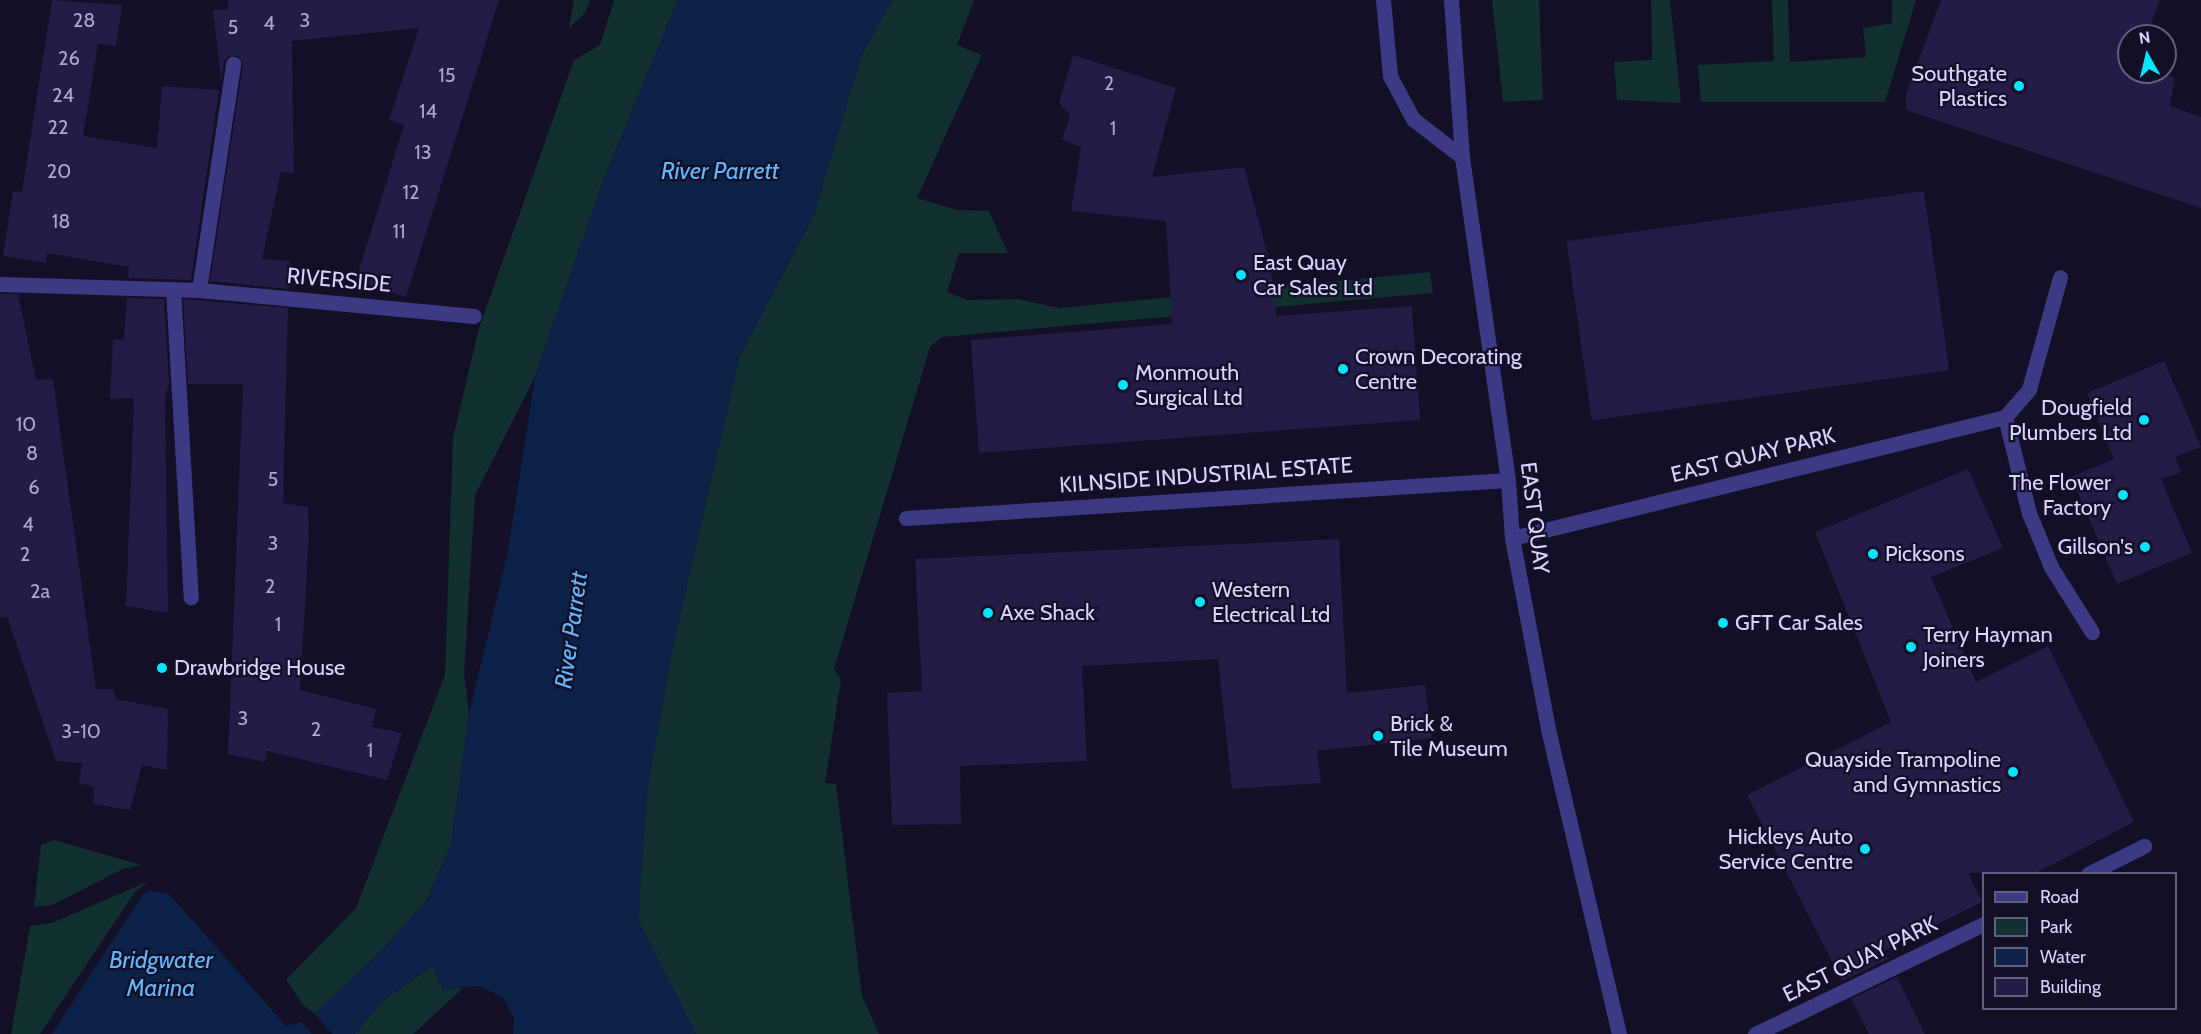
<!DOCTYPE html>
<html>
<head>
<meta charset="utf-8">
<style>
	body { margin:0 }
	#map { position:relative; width:2201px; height:1034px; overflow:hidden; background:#130f26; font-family:Cabin,sans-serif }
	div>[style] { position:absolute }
	.green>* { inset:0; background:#12302f }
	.water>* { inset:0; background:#0c2248 }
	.building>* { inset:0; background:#241b47; transform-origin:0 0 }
	.service>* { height:15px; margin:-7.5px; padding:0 7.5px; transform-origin:7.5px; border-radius:7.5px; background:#3d3a85 }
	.minor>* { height:15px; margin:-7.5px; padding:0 7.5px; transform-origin:7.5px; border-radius:7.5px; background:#3d3a85 }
	.tertiary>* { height:15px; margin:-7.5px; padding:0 7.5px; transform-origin:7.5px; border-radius:7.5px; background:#3d3a85 }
	.dots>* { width:16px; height:16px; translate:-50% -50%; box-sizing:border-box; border:3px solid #130f26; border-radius:50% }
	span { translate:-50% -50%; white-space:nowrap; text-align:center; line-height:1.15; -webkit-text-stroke:4.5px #130f26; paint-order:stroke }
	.number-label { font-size:20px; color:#aca6d1 }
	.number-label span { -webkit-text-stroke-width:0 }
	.poi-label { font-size:22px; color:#d9d4ff }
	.right { translate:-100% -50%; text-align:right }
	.left { translate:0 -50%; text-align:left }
	.street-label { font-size:22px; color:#d9d4ff }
	.water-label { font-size:24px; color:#62b6ff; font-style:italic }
	.legend { position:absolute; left:1982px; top:872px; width:195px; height:138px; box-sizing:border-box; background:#130f26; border:2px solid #625e7d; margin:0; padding:8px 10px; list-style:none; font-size:18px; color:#d9d4ff }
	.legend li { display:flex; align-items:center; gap:12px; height:30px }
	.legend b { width:30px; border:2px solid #625e7d }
	.north { position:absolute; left:2117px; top:24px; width:60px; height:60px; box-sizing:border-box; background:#130f26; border:2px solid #625e7d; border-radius:50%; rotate:352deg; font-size:16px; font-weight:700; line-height:24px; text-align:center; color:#d9d4ff }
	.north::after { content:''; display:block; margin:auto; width:21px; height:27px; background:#00e5ff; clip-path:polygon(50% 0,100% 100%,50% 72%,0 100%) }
</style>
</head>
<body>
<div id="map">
	<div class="green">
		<div style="clip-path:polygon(574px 0,590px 0,585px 13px,569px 28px)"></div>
		<div style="clip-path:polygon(614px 0,678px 0,603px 181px,535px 377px,475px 495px,464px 674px,469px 714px,451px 845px,426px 901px,381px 951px,315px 1014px,304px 1006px,286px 980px,356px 908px,445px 675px,453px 438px,479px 328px,574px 60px,600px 45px)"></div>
		<div style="clip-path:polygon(892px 0,974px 0,957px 45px,982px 55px,917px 198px,957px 210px,989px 211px,1008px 253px,959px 253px,947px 292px,967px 300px,1018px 299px,1059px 308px,1430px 272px,1433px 293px,942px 337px,930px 347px,834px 669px,841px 680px,825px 783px,836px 784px,862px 996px,879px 1034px,696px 1034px,638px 920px,647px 790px,674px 641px,739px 358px,814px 214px,861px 56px)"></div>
		<div style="clip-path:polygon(1492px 0,1539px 0,1543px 100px,1503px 102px)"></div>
		<div style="clip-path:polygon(1651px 0,1670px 0,1681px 103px,1617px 100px,1614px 62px,1652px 60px)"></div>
		<div style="clip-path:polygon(1772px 0,1788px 0,1790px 62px,1866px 57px,1863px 28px,1892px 23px,1892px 0,1916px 0,1885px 102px,1701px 102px,1698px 65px,1774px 61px)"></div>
		<div style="clip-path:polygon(54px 840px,141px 865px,123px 869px,52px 905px,34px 907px,41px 845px)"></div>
		<div style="clip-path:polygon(149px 881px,135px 892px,40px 1034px,11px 1034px,30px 926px,52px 923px)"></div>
		<div style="clip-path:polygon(432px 966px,443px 990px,463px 988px,423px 1025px,413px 1034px,354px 1034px,383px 1001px)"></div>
	</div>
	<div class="water">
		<div style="clip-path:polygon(678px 0,892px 0,861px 56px,814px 214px,739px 358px,674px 641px,647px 790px,638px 920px,696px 1034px,513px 1034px,514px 1018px,503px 997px,478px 986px,443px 990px,432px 966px,383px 1001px,354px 1034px,332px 1034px,315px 1014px,381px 951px,426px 901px,451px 845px,469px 714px,508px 551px,535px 377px,603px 181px)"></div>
		<div style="clip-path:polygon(151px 891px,170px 895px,286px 1026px,302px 1022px,312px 1034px,52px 1034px,143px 894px)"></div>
	</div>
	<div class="building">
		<div style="clip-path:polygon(52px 0,122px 5px,116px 46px,98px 44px,83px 136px,157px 148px,162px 86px,219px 90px,191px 280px,128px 278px,129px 267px,47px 253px,46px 263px,3px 256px,13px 191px,22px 192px)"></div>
		<div style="clip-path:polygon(228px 0,499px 0,406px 297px,356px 280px,404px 125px,389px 120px,419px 28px,292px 41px,294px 173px,281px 172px,262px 259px,290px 261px,289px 289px,210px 281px,243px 65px,239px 56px,229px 55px,224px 62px,221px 80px,213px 10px,228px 9px)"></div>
		<div style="clip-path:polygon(1941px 0,2160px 0,2146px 36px,2129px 36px,2129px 72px,2160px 72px,2175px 78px,2170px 106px,2201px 117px,2201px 208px,1906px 110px,1906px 94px)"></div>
		<div style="clip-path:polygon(1073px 55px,1176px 88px,1152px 177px,1244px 167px,1270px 263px,1276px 316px,1412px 306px,1420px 420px,979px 453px,971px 340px,1172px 324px,1166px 221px,1071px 211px,1081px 147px,1062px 140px,1070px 115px,1059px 103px)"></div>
		<div style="left:1924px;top:191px;width:181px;height:361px;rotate:82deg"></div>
		<div style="clip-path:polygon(0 294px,18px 294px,36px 380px,53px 379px,96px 689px,113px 689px,116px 699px,168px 709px,167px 770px,142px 765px,130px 810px,93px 804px,94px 787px,79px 783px,82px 763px,56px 761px,7px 617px,0 618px)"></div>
		<div style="clip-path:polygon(127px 298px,164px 299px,169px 383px,165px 398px,168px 613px,126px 606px,134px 398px,110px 399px,113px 339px,124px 340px)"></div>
		<div style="clip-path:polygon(183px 299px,288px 308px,283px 503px,308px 507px,309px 533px,300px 690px,376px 709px,372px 727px,402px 733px,387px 780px,267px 751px,265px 762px,228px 754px,243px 384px,188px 384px)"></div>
		<div style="clip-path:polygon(2164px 361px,2201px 447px,2175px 457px,2181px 472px,2161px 479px,2192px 553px,2117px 584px,2071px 477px,2114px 459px,2087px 393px)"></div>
		<div style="clip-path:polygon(1968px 469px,2003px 548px,1931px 577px,1976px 682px,2048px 646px,2134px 822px,2036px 873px,1968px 873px,1982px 902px,1884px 951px,1888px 959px,1842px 981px,1747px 795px,1891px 722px,1815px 532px)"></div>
		<div style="clip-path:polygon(1339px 539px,1347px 693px,1425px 685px,1432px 738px,1317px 751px,1321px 783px,1232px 789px,1218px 659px,1082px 666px,1087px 761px,960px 766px,961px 824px,892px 825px,887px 693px,922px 691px,915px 559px)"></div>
		<div style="clip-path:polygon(1897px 977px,1925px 1034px,1869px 1034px,1851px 999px)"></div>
	</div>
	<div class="service">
		<div style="left:0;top:284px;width:199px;rotate:1.7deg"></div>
		<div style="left:199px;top:290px;width:276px;rotate:5.4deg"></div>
		<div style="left:173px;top:289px;width:309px;rotate:86.7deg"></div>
		<div style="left:199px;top:290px;width:229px;rotate:-81.4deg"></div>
	</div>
	<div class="minor">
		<div style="left:1383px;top:0;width:76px;rotate:84.7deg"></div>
		<div style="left:1390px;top:76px;width:49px;rotate:61.9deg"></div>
		<div style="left:1413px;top:119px;width:62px;rotate:37.8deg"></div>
		<div style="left:2005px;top:417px;width:99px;rotate:76deg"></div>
		<div style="left:2029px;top:513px;width:58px;rotate:67.8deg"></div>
		<div style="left:2051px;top:567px;width:77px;rotate:57.8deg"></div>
		<div style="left:906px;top:518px;width:603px;rotate:-3.61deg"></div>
		<div style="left:1512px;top:538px;width:508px;rotate:-13.79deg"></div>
		<div style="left:2005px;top:417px;width:37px;rotate:-49deg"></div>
		<div style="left:2029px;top:389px;width:116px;rotate:-74.5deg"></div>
		<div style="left:2088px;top:874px;width:63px;rotate:-26.6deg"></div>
		<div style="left:1755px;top:1034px;width:254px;rotate:-25.7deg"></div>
	</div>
	<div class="tertiary">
		<div style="left:1451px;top:0;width:157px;rotate:86deg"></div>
		<div style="left:1462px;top:157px;width:326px;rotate:81.9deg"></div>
		<div style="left:1508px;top:480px;width:58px;rotate:86.1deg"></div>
		<div style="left:1512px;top:538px;width:194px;rotate:79.3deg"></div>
		<div style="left:1548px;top:729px;width:313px;rotate:76.9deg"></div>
	</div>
	<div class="dots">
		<div style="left:2019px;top:86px;background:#00e5ff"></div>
		<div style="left:1241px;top:275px;background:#00e5ff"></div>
		<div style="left:1343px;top:369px;background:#00e5ff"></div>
		<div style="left:1123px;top:385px;background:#00e5ff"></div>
		<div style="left:2144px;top:420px;background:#00e5ff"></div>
		<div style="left:2123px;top:495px;background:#00e5ff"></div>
		<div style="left:2145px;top:547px;background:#00e5ff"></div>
		<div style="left:1873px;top:554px;background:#00e5ff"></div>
		<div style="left:1200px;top:602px;background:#00e5ff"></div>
		<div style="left:988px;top:613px;background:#00e5ff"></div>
		<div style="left:1723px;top:623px;background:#00e5ff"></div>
		<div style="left:1911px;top:647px;background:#00e5ff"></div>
		<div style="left:162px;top:668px;background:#00e5ff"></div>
		<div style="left:1378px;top:736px;background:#00e5ff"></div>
		<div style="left:2013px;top:772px;background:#00e5ff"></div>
		<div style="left:1865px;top:849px;background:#00e5ff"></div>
	</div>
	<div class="number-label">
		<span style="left:84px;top:20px">28</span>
		<span style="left:305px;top:20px">3</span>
		<span style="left:269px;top:23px">4</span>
		<span style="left:233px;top:27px">5</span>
		<span style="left:69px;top:58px">26</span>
		<span style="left:447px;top:75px">15</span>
		<span style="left:1109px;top:83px">2</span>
		<span style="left:63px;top:95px">24</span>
		<span style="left:428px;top:111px">14</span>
		<span style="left:58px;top:127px">22</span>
		<span style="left:1113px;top:128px">1</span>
		<span style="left:423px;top:152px">13</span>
		<span style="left:59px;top:171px">20</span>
		<span style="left:411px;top:192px">12</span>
		<span style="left:61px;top:221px">18</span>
		<span style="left:399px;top:231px">11</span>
		<span style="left:26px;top:424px">10</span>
		<span style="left:32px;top:453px">8</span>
		<span style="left:273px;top:479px">5</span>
		<span style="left:34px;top:487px">6</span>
		<span style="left:28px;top:524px">4</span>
		<span style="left:273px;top:543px">3</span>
		<span style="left:25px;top:554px">2</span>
		<span style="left:270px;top:586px">2</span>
		<span style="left:40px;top:591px">2a</span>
		<span style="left:278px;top:624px">1</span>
		<span style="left:243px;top:718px">3</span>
		<span style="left:316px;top:729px">2</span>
		<span style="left:81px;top:731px">3-10</span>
		<span style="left:370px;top:750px">1</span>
	</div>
	<div class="poi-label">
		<span class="right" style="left:2007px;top:86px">Southgate<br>Plastics</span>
		<span class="left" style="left:1253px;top:275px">East Quay<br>Car Sales Ltd</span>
		<span class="left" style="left:1355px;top:369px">Crown Decorating<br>Centre</span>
		<span class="left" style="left:1135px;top:385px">Monmouth<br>Surgical Ltd</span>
		<span class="right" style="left:2132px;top:420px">Dougfield<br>Plumbers Ltd</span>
		<span class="right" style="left:2111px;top:495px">The Flower<br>Factory</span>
		<span class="right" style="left:2133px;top:547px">Gillson's</span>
		<span class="left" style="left:1885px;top:554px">Picksons</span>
		<span class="left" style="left:1212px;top:602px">Western<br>Electrical Ltd</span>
		<span class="left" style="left:1000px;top:613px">Axe Shack</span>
		<span class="left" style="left:1735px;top:623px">GFT Car Sales</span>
		<span class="left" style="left:1923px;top:647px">Terry Hayman<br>Joiners</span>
		<span class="left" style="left:174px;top:668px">Drawbridge House</span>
		<span class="left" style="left:1390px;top:736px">Brick &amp;<br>Tile Museum</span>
		<span class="right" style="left:2001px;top:772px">Quayside Trampoline<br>and Gymnastics</span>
		<span class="right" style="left:1853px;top:849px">Hickleys Auto<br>Service Centre</span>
	</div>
	<div class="street-label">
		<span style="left:339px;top:280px;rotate:5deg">RIVERSIDE</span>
		<span style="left:1753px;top:455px;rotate:-14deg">EAST QUAY PARK</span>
		<span style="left:1206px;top:475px;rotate:-4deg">KILNSIDE INDUSTRIAL ESTATE</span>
		<span style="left:1535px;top:518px;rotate:83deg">EAST QUAY</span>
		<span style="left:1860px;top:959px;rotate:-26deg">EAST QUAY PARK</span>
	</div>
	<div class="water-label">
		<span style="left:720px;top:171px">River Parrett</span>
		<span style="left:571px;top:630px;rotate:-82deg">River Parrett</span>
		<span style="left:161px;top:974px">Bridgwater<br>Marina</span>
	</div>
	<ul class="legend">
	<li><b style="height:8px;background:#3d3a85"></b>Road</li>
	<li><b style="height:16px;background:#12302f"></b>Park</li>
	<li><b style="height:16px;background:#0c2248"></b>Water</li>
	<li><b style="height:16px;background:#241b47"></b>Building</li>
	</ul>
	<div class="north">N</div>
</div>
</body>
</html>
